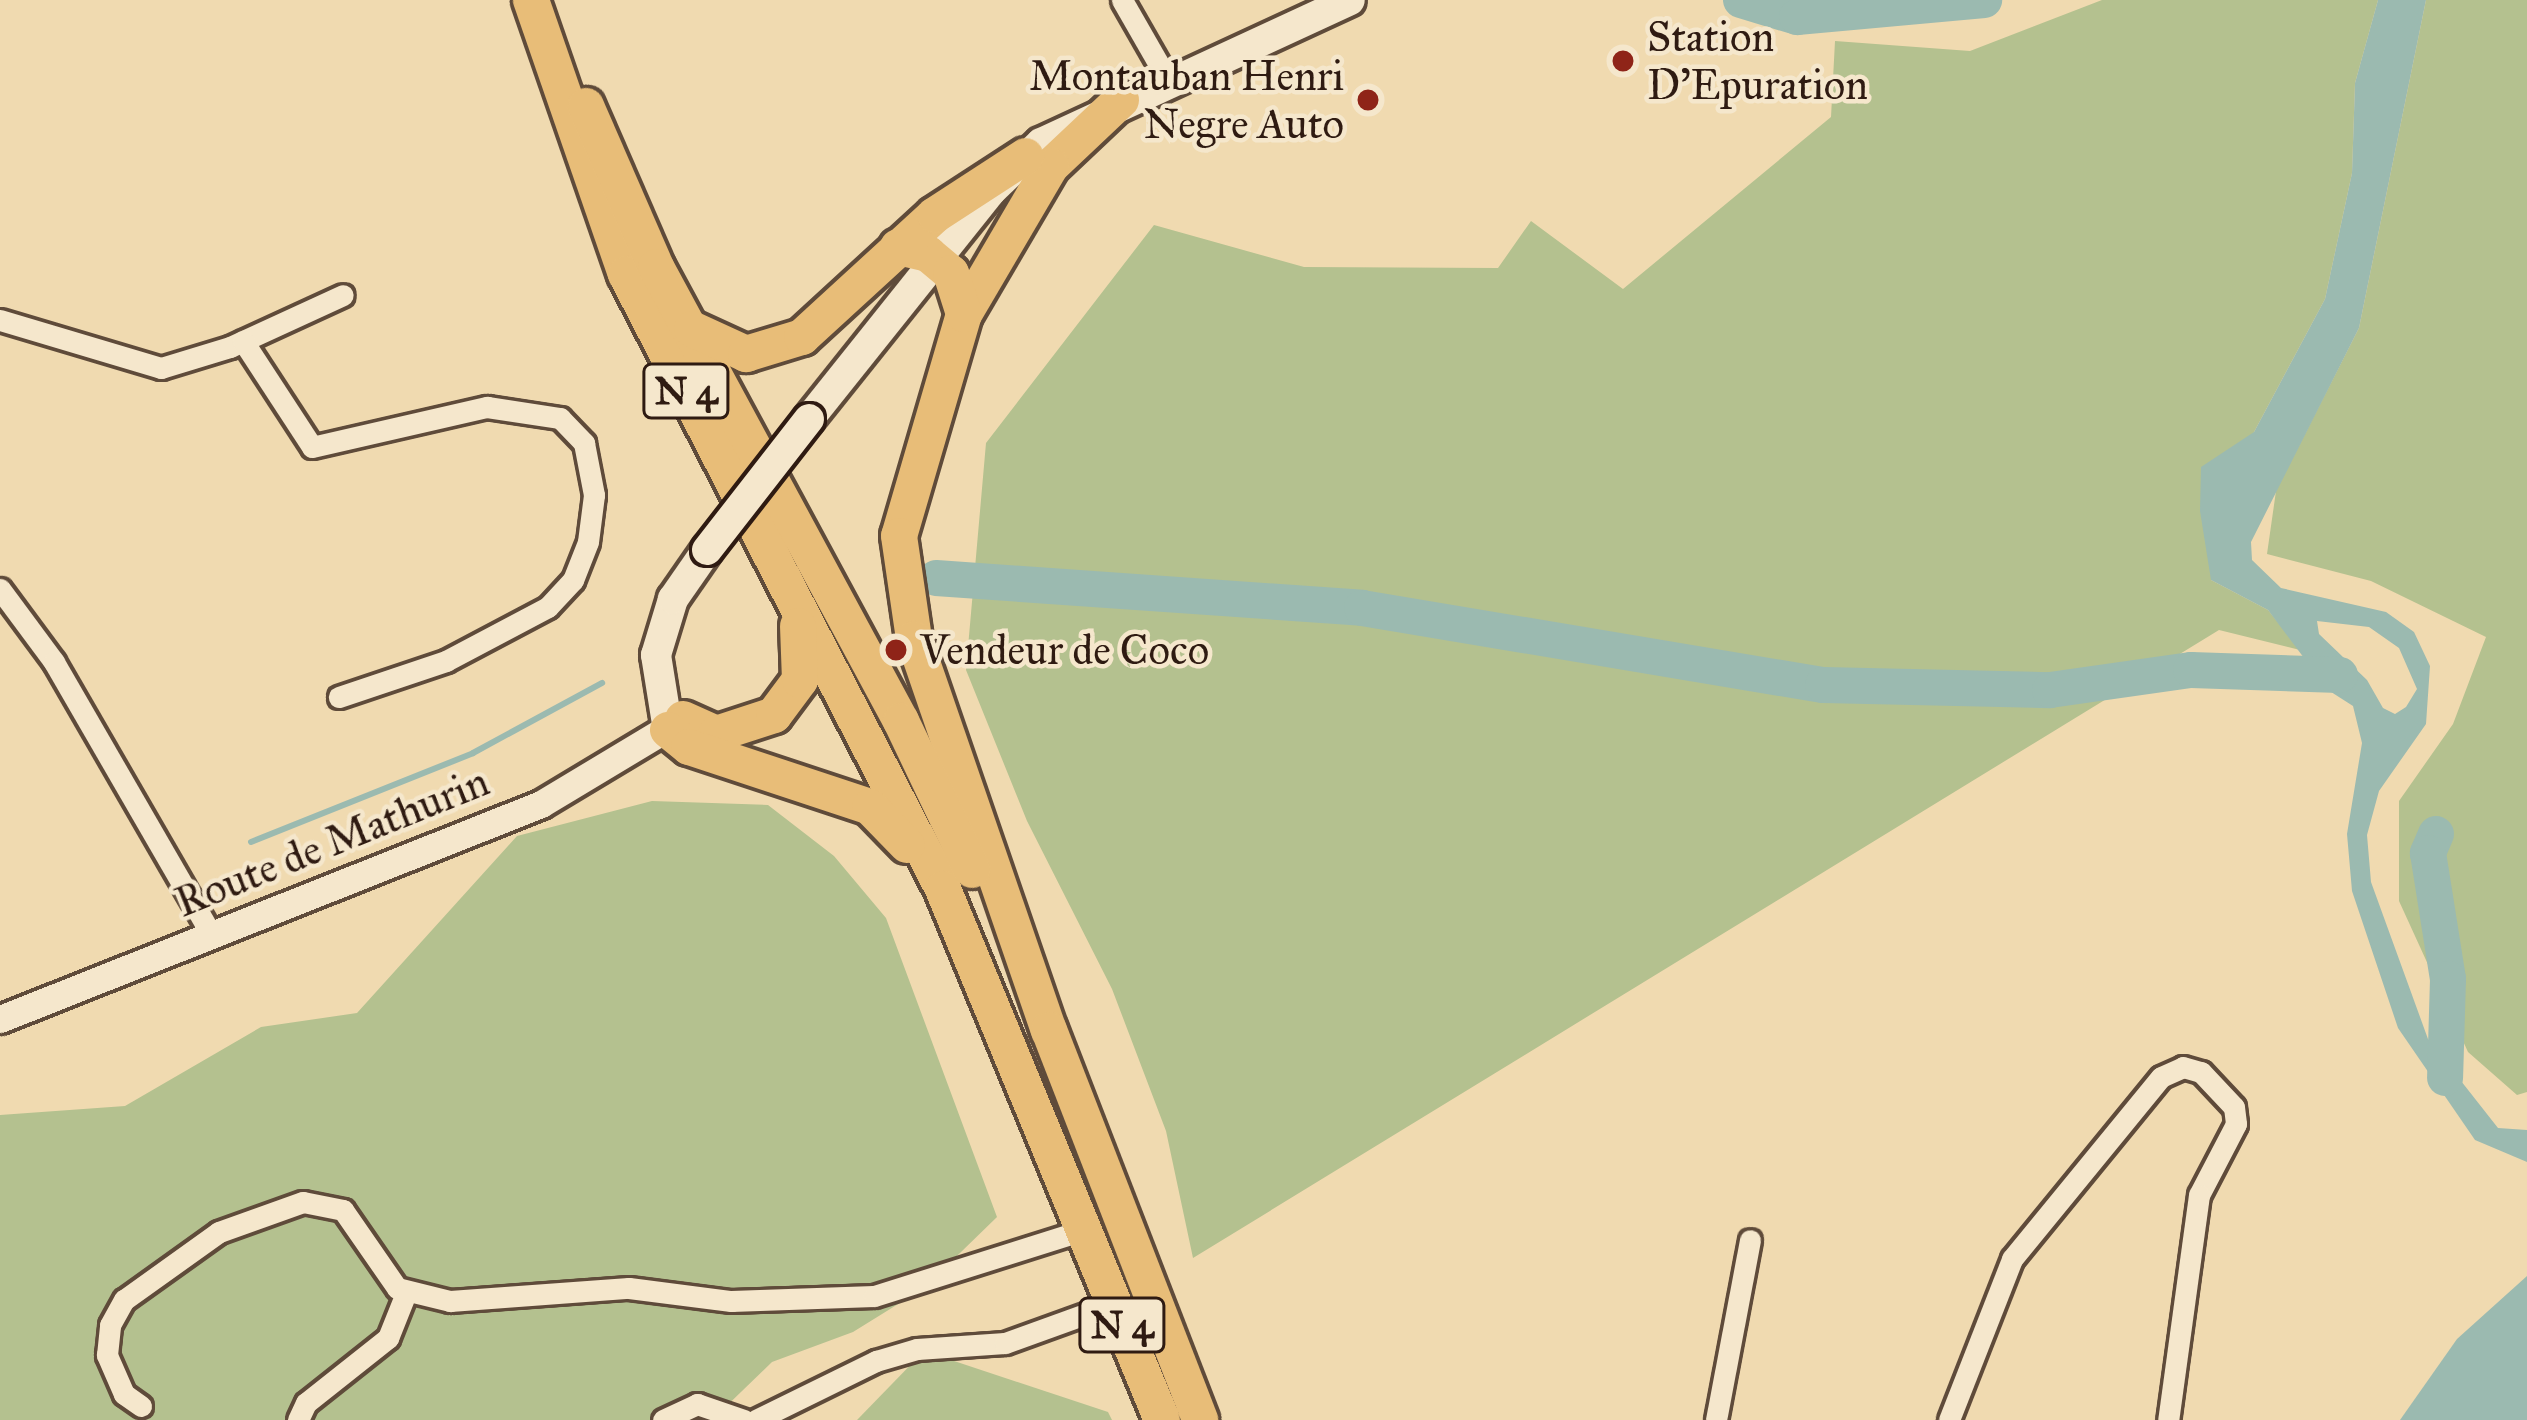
<!DOCTYPE html>
<html>
<head>
<meta charset="utf-8">
<style>
	body { margin:0 }
	#map { position:relative; width:2527px; height:1420px; overflow:hidden; background:#f0dab0; font-family:"IM FELL Great Primer",serif }
	div>[style] { position:absolute }
	.green>* { inset:0; background:#b4c18f }
	.water>* { inset:0; background:#9bbab0 }
	.stream>* { height:6px; margin:-3px; padding:0 3px; transform-origin:3px; border-radius:3px; background:#9bbab0 }
	.river>* { height:36px; margin:-18px; padding:0 18px; transform-origin:18px; border-radius:18px; background:#9bbab0 }
	.roads { filter:drop-shadow(3px 0 #5f4b3a) drop-shadow(-3px 0 #5f4b3a) drop-shadow(0 3px #5f4b3a) drop-shadow(0 -3px #5f4b3a) }
	.minor>* { height:21px; margin:-10.5px; padding:0 10.5px; transform-origin:10.5px; border-radius:10.5px; background:#f5e7cc }
	.tertiary>* { height:27px; margin:-13.5px; padding:0 13.5px; transform-origin:13.5px; border-radius:13.5px; background:#f5e7cc }
	.secondary>* { height:30px; margin:-15px; padding:0 15px; transform-origin:15px; border-radius:15px; background:#f5e7cc }
	.trunk>* { height:36px; margin:-18px; padding:0 18px; transform-origin:18px; border-radius:18px; background:#e8bd78 }
	.bridges { filter:drop-shadow(3px 0 #2f1b12) drop-shadow(-3px 0 #2f1b12) drop-shadow(0 3px #2f1b12) drop-shadow(0 -3px #2f1b12) }
	.secondary-bridge>* { height:30px; margin:-15px; padding:0 15px; transform-origin:15px; border-radius:15px; background:#f5e7cc }
	.dots>* { width:33px; height:33px; translate:-50% -50%; box-sizing:border-box; border:6px solid #f5e7cc; border-radius:50% }
	span { translate:-50% -50%; white-space:nowrap; text-align:center; line-height:1.15; -webkit-text-stroke:9px #f5e7cc; paint-order:stroke }
	.shield-label span { padding:3px 9px; background:#f5e7cc; border:3px solid; border-radius:9px; -webkit-text-stroke-width:0 }
	.shield-label { font-size:39px; color:#2f1b12; font-weight:700 }
	.poi-label { font-size:42px; color:#2f1b12 }
	.left { translate:0 -50%; text-align:left }
	.right { translate:-100% -50%; text-align:right }
	.street-label { font-size:42px; color:#2f1b12 }
</style>
</head>
<body>
<div id="map">
	<div class="green">
		<div style="clip-path:polygon(2102px 0,2378px 0,2355px 83px,2352px 173px,2325px 299px,2254px 432px,2211px 580px,2268px 610px,2300px 650px,2219px 630px,1193px 1258px,1166px 1131px,1112px 989px,1027px 821px,966px 670px,986px 443px,1154px 225px,1304px 267px,1498px 268px,1531px 221px,1623px 289px,1831px 117px,1835px 41px,1970px 51px)"></div>
		<div style="clip-path:polygon(2426px 0,2527px 0,2527px 1092px,2517px 1095px,2468px 1052px,2399px 901px,2399px 801px,2453px 724px,2486px 637px,2371px 581px,2267px 554px,2276px 491px,2359px 328px)"></div>
		<div style="clip-path:polygon(652px 801px,768px 805px,834px 856px,886px 918px,997px 1217px,924px 1288px,853px 1332px,772px 1362px,712px 1420px,0 1420px,0 1115px,125px 1106px,261px 1027px,357px 1013px,517px 836px)"></div>
		<div style="clip-path:polygon(924px 1351px,1108px 1412px,1112px 1420px,857px 1420px)"></div>
	</div>
	<div class="water">
		<div style="clip-path:polygon(evenodd,2378px 0,2426px 0,2359px 328px,2251px 542px,2252px 560px,2281px 588px,2386px 612px,2414px 632px,2430px 666px,2426px 724px,2379px 791px,2367px 835px,2371px 882px,2428px 1039px,2498px 1128px,2527px 1130px,2527px 1162px,2475px 1140px,2398px 1028px,2352px 891px,2347px 834px,2362px 743px,2353px 706px,2328px 690px,2268px 610px,2211px 580px,2200px 511px,2201px 467px,2254px 432px,2325px 299px,2352px 173px,2355px 83px,2378px 0,2317px 621px,2369px 627px,2399px 648px,2417px 689px,2406px 707px,2395px 714px,2383px 708px,2367px 680px,2319px 634px,2317px 621px)"></div>
		<div style="clip-path:polygon(2527px 1276px,2527px 1420px,2400px 1420px,2457px 1339px)"></div>
	</div>
	<div class="stream">
		<div style="left:251px;top:842px;width:239px;rotate:-21.8deg"></div>
		<div style="left:473px;top:753px;width:147px;rotate:-28.5deg"></div>
	</div>
	<div class="river">
		<div style="left:1741px;top:0;width:59px;rotate:16.9deg"></div>
		<div style="left:1797px;top:17px;width:188px;rotate:-5.2deg"></div>
		<div style="left:936px;top:578px;width:427px;rotate:4deg"></div>
		<div style="left:1362px;top:608px;width:467px;rotate:9.5deg"></div>
		<div style="left:1823px;top:685px;width:227px;rotate:1.3deg"></div>
		<div style="left:2050px;top:690px;width:142px;rotate:-8.1deg"></div>
		<div style="left:2191px;top:670px;width:149px;rotate:1.9deg"></div>
		<div style="left:2436px;top:834px;width:21px;rotate:113deg"></div>
		<div style="left:2428px;top:853px;width:128px;rotate:81deg"></div>
		<div style="left:2448px;top:979px;width:99px;rotate:91.7deg"></div>
	</div>
	<div class="roads">
		<div class="minor">
			<div style="left:1122px;top:0;width:95px;rotate:60.2deg"></div>
			<div style="left:0;top:320px;width:168px;rotate:16.6deg"></div>
			<div style="left:161px;top:368px;width:72px;rotate:-16.9deg"></div>
			<div style="left:230px;top:347px;width:124px;rotate:-24.7deg"></div>
			<div style="left:243px;top:341px;width:126px;rotate:56.9deg"></div>
			<div style="left:312px;top:447px;width:180px;rotate:-12.9deg"></div>
			<div style="left:487px;top:407px;width:74px;rotate:8.6deg"></div>
			<div style="left:560px;top:418px;width:35px;rotate:46deg"></div>
			<div style="left:584px;top:443px;width:53px;rotate:79.1deg"></div>
			<div style="left:594px;top:495px;width:47px;rotate:97.3deg"></div>
			<div style="left:588px;top:542px;width:41px;rotate:111.5deg"></div>
			<div style="left:573px;top:580px;width:37px;rotate:133deg"></div>
			<div style="left:548px;top:607px;width:115px;rotate:152.1deg"></div>
			<div style="left:446px;top:661px;width:113px;rotate:161.4deg"></div>
			<div style="left:0;top:589px;width:91px;rotate:53.5deg"></div>
			<div style="left:54px;top:662px;width:314px;rotate:60deg"></div>
			<div style="left:141px;top:1406px;width:21px;rotate:-145deg"></div>
			<div style="left:124px;top:1394px;width:43px;rotate:-113.6deg"></div>
			<div style="left:107px;top:1355px;width:30px;rotate:-84deg"></div>
			<div style="left:110px;top:1325px;width:29px;rotate:-61deg"></div>
			<div style="left:124px;top:1300px;width:117px;rotate:-35.6deg"></div>
			<div style="left:219px;top:1232px;width:89px;rotate:-19.7deg"></div>
			<div style="left:303px;top:1202px;width:41px;rotate:11.3deg"></div>
			<div style="left:343px;top:1210px;width:95px;rotate:55.3deg"></div>
			<div style="left:397px;top:1288px;width:55px;rotate:13.8deg"></div>
			<div style="left:450px;top:1301px;width:179px;rotate:-4.2deg"></div>
			<div style="left:629px;top:1288px;width:103px;rotate:7.3deg"></div>
			<div style="left:731px;top:1301px;width:143px;rotate:-2deg"></div>
			<div style="left:874px;top:1296px;width:219px;rotate:-17.5deg"></div>
			<div style="left:298px;top:1420px;width:19px;rotate:-65deg"></div>
			<div style="left:306px;top:1403px;width:105px;rotate:-38.4deg"></div>
			<div style="left:388px;top:1338px;width:48px;rotate:-68.2deg"></div>
			<div style="left:663px;top:1420px;width:38px;rotate:-25deg"></div>
			<div style="left:697px;top:1404px;width:50px;rotate:18.8deg"></div>
			<div style="left:756px;top:1420px;width:134px;rotate:-26.2deg"></div>
			<div style="left:876px;top:1361px;width:43px;rotate:-16.3deg"></div>
			<div style="left:917px;top:1349px;width:88px;rotate:-3.9deg"></div>
			<div style="left:1005px;top:1343px;width:115px;rotate:-19.9deg"></div>
			<div style="left:1716px;top:1420px;width:183px;rotate:-79.3deg"></div>
			<div style="left:1949px;top:1420px;width:173px;rotate:-68.6deg"></div>
			<div style="left:2012px;top:1259px;width:235px;rotate:-50.7deg"></div>
			<div style="left:2161px;top:1077px;width:24px;rotate:-24deg"></div>
			<div style="left:2183px;top:1067px;width:19px;rotate:16deg"></div>
			<div style="left:2201px;top:1072px;width:48px;rotate:46.7deg"></div>
			<div style="left:2234px;top:1107px;width:17px;rotate:83deg"></div>
			<div style="left:2236px;top:1124px;width:80px;rotate:117.5deg"></div>
			<div style="left:2199px;top:1195px;width:227px;rotate:97.8deg"></div>
		</div>
		<div class="tertiary">
			<div style="left:0;top:1019px;width:582px;rotate:-21.67deg"></div>
			<div style="left:541px;top:804px;width:163px;rotate:-31deg"></div>
		</div>
		<div class="secondary">
			<div style="left:809px;top:419px;width:292px;rotate:-51.4deg"></div>
			<div style="left:991px;top:191px;width:69px;rotate:-43.8deg"></div>
			<div style="left:1041px;top:143px;width:340px;rotate:-24.8deg"></div>
			<div style="left:668px;top:730px;width:76px;rotate:-99.1deg"></div>
			<div style="left:656px;top:655px;width:59px;rotate:-73.1deg"></div>
			<div style="left:673px;top:599px;width:60px;rotate:-55.2deg"></div>
		</div>
		<div class="trunk">
			<div style="left:531px;top:0;width:290px;rotate:70.9deg"></div>
			<div style="left:626px;top:274px;width:692px;rotate:62.73deg"></div>
			<div style="left:943px;top:889px;width:574px;rotate:67.59deg"></div>
			<div style="left:1121px;top:100px;width:96px;rotate:136.7deg"></div>
			<div style="left:1051px;top:166px;width:172px;rotate:120.4deg"></div>
			<div style="left:964px;top:314px;width:231px;rotate:106.3deg"></div>
			<div style="left:899px;top:536px;width:104px;rotate:81.7deg"></div>
			<div style="left:914px;top:639px;width:414px;rotate:71deg"></div>
			<div style="left:1049px;top:1030px;width:418px;rotate:68.8deg"></div>
			<div style="left:586px;top:106px;width:176px;rotate:66.5deg"></div>
			<div style="left:656px;top:267px;width:516px;rotate:61.65deg"></div>
			<div style="left:901px;top:721px;width:165px;rotate:64.5deg"></div>
			<div style="left:898px;top:247px;width:31px;rotate:13deg"></div>
			<div style="left:928px;top:254px;width:30px;rotate:40deg"></div>
			<div style="left:951px;top:273px;width:43px;rotate:72.4deg"></div>
			<div style="left:692px;top:329px;width:60px;rotate:24.8deg"></div>
			<div style="left:746px;top:354px;width:59px;rotate:-16.9deg"></div>
			<div style="left:802px;top:337px;width:180px;rotate:-42.5deg"></div>
			<div style="left:935px;top:215px;width:108px;rotate:-33deg"></div>
			<div style="left:683px;top:719px;width:36px;rotate:24deg"></div>
			<div style="left:716px;top:734px;width:61px;rotate:-18.1deg"></div>
			<div style="left:774px;top:715px;width:44px;rotate:-53.4deg"></div>
			<div style="left:800px;top:680px;width:54px;rotate:-92.1deg"></div>
			<div style="left:668px;top:730px;width:27px;rotate:39deg"></div>
			<div style="left:689px;top:747px;width:191px;rotate:18.3deg"></div>
			<div style="left:870px;top:807px;width:53px;rotate:45.8deg"></div>
		</div>
	</div>
	<div class="bridges">
		<div class="secondary-bridge">
			<div style="left:707px;top:550px;width:166px;rotate:-52.1deg"></div>
		</div>
	</div>
	<div class="dots">
		<div style="left:1623px;top:61px;background:#8f2418"></div>
		<div style="left:1368px;top:100px;background:#8f2418"></div>
		<div style="left:896px;top:650px;background:#8f2418"></div>
	</div>
	<div class="shield-label">
		<span style="left:686px;top:391px">N 4</span>
		<span style="left:1122px;top:1325px">N 4</span>
	</div>
	<div class="poi-label">
		<span class="left" style="left:1647px;top:61px">Station<br>D'Epuration</span>
		<span class="right" style="left:1344px;top:100px">Montauban Henri<br>Negre Auto</span>
		<span class="left" style="left:920px;top:650px">Vendeur de Coco</span>
	</div>
	<div class="street-label">
		<span style="left:332px;top:842px;rotate:-22deg">Route de Mathurin</span>
	</div>
</div>
</body>
</html>
